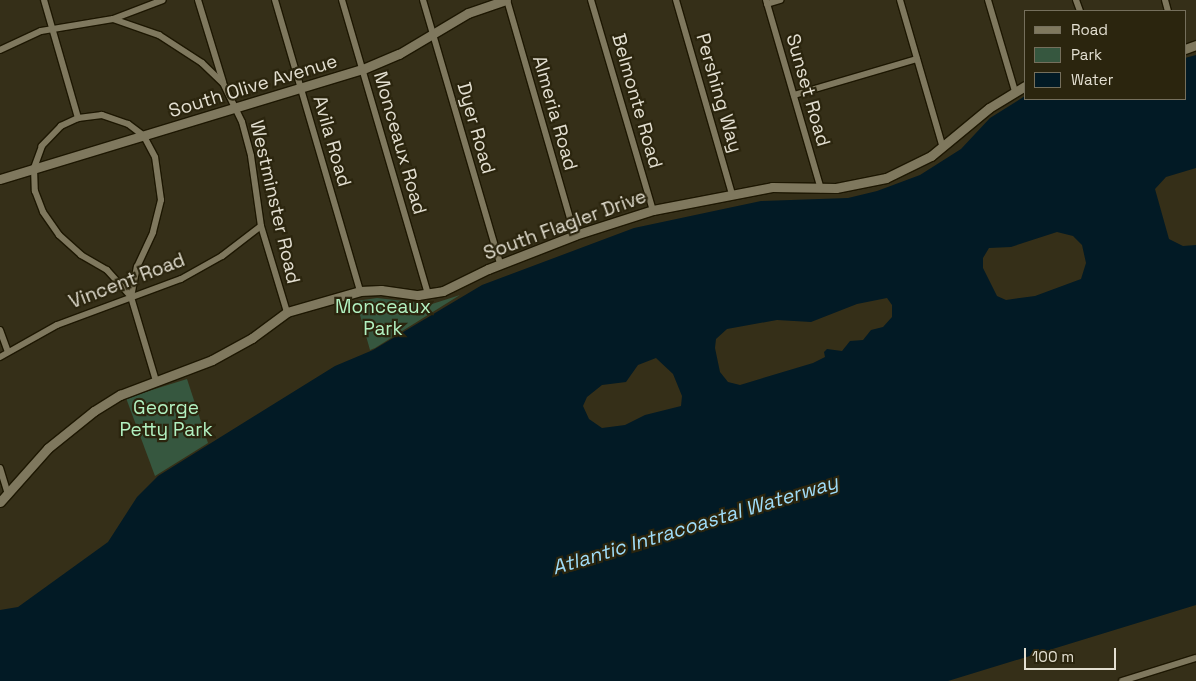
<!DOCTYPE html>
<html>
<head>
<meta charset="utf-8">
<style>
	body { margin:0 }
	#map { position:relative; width:1196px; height:681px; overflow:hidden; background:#352f18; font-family:"Space Grotesk",sans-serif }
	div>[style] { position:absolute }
	.green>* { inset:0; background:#36573f }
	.water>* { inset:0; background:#021a25 }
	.roads { filter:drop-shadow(1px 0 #1d1702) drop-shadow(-1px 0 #1d1702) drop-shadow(0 1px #1d1702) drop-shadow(0 -1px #1d1702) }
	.minor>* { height:6px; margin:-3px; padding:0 3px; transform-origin:3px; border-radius:3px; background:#7f785e }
	.tertiary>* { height:9px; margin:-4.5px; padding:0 4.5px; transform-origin:4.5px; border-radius:4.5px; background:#7f785e }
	span { translate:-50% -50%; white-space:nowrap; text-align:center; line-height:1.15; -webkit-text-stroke:4.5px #2b250e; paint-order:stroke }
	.street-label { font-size:19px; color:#e3dfd1 }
	.park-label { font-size:19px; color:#b2f1c1 }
	.water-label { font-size:20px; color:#a0ddf9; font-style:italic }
	.legend { position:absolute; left:1024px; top:10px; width:162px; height:90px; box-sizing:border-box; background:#2b250e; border:1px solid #756f5c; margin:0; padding:6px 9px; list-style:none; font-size:15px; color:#e3dfd1 }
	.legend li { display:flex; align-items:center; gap:10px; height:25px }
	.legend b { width:25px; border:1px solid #756f5c }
	.scale { position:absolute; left:1024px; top:648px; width:92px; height:22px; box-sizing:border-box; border:2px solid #e3dfd1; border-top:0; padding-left:6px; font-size:15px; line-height:18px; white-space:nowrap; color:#e3dfd1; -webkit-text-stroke:4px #2b250e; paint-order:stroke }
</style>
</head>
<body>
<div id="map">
	<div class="green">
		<div style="clip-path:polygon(460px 295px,375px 348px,370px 350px,356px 301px,377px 298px,432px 304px)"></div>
		<div style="clip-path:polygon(187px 379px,208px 443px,155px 476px,126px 398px)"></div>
	</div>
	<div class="water">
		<div style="clip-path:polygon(evenodd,1196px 55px,1196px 168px,1166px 177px,1155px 189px,1169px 239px,1183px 246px,1196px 245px,1196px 605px,948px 681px,0 681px,0 610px,18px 607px,108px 542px,137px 497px,158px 476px,335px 366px,373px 350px,482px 285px,634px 228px,761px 201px,848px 198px,877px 191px,920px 175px,961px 149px,990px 118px,1025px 96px,1185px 99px,1185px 58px,1196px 55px,1057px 232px,1073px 236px,1082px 245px,1086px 263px,1081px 279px,1035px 296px,1006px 300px,997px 296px,983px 268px,983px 258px,989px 248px,1011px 247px,1057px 232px,1196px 55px,887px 298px,892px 305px,892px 317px,883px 327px,871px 330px,863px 340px,850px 341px,842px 351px,827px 349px,824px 352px,825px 357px,813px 363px,740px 385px,728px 382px,720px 372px,715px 348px,716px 339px,727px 329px,777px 320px,811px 322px,857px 304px,887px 298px,1196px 55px,656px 358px,673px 374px,682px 396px,681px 406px,645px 415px,625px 425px,602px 428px,589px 419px,583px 406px,587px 397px,602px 385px,626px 382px,638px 365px,656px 358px)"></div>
	</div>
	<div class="roads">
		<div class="minor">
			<div style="left:44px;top:0;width:123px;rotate:73.9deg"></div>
			<div style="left:198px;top:0;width:86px;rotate:73deg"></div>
			<div style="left:275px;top:0;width:303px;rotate:73.7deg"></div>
			<div style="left:342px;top:0;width:307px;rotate:73.7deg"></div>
			<div style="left:423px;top:0;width:275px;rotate:73.7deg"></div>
			<div style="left:507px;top:0;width:245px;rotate:73.9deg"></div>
			<div style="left:591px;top:0;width:219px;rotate:73.6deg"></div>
			<div style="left:676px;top:0;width:202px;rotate:73.9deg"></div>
			<div style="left:766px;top:0;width:197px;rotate:73.8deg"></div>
			<div style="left:900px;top:0;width:154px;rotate:73.8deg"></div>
			<div style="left:988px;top:0;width:95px;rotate:73.5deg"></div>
			<div style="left:1076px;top:0;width:12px;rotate:70deg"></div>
			<div style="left:1165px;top:0;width:11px;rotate:75deg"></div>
			<div style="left:767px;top:4px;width:14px;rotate:-17deg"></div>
			<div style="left:113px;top:19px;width:53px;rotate:-20.8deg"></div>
			<div style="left:0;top:50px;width:45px;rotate:-24.9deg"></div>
			<div style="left:41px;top:31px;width:73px;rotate:-9.5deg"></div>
			<div style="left:113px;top:19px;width:49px;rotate:19.2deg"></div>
			<div style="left:159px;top:35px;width:51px;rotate:33.1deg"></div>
			<div style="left:202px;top:63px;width:29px;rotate:44deg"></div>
			<div style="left:223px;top:83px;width:43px;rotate:64deg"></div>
			<div style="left:242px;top:122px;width:35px;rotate:75deg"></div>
			<div style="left:251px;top:156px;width:71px;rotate:81.9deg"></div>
			<div style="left:261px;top:226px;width:90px;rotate:73.2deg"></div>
			<div style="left:794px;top:95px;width:128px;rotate:-16.3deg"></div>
			<div style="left:131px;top:297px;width:31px;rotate:-79deg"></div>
			<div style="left:137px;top:267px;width:38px;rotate:-65deg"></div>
			<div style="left:153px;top:232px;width:33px;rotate:-76deg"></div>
			<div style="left:161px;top:200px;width:43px;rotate:-97.9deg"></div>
			<div style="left:155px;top:157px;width:24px;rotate:-118deg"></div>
			<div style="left:144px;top:136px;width:20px;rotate:-143deg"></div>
			<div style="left:128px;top:124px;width:28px;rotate:-161deg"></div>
			<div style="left:102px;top:115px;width:24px;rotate:173deg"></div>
			<div style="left:78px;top:118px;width:19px;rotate:155deg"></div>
			<div style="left:61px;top:126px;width:28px;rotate:134deg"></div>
			<div style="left:42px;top:146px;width:23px;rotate:110deg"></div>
			<div style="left:34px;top:168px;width:23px;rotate:88deg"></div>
			<div style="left:35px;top:191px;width:22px;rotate:69deg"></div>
			<div style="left:43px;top:212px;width:28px;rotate:55deg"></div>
			<div style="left:59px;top:235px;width:30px;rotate:42deg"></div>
			<div style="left:81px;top:255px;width:30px;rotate:30deg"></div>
			<div style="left:107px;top:270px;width:36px;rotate:48deg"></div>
			<div style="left:131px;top:297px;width:88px;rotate:73.4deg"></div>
			<div style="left:0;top:330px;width:23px;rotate:70deg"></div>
			<div style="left:0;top:357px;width:65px;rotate:-29.3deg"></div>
			<div style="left:57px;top:325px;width:132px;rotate:-20.4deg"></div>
			<div style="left:181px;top:279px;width:47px;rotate:-29.3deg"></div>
			<div style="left:222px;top:256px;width:49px;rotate:-37.6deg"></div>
			<div style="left:0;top:468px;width:28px;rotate:73deg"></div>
			<div style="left:1122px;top:681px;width:77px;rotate:-17.3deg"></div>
		</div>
		<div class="tertiary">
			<div style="left:1185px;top:49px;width:12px;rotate:-20deg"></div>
			<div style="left:0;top:179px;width:379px;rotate:-16.9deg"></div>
			<div style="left:363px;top:69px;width:39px;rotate:-23deg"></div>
			<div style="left:399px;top:54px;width:80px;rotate:-30.7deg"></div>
			<div style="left:468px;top:13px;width:40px;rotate:-18.9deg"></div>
			<div style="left:0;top:502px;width:72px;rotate:-48.4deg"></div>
			<div style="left:48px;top:448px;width:59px;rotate:-38.8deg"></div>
			<div style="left:94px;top:411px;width:31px;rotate:-32deg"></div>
			<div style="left:120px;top:395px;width:98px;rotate:-20.8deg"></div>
			<div style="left:212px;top:360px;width:46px;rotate:-28.8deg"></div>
			<div style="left:252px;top:338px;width:44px;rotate:-36.6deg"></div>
			<div style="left:287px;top:312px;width:76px;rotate:-16deg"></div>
			<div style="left:360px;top:291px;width:21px;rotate:-3deg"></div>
			<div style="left:381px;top:290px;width:37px;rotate:8deg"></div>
			<div style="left:418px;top:295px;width:25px;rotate:-9deg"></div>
			<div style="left:443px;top:291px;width:50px;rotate:-26.1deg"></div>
			<div style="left:488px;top:269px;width:93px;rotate:-21.3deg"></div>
			<div style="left:575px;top:235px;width:82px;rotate:-17.8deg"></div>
			<div style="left:653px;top:210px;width:121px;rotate:-10.9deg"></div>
			<div style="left:772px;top:187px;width:64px;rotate:0.9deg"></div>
			<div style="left:836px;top:188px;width:51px;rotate:-11.3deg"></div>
			<div style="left:886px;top:178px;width:50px;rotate:-26.1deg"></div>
			<div style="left:931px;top:156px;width:75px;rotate:-39.6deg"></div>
			<div style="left:989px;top:108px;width:42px;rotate:-31.4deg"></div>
		</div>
	</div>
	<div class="street-label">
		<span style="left:253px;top:86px;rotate:-17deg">South Olive Avenue</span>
		<span style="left:808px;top:90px;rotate:74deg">Sunset Road</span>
		<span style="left:719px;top:93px;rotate:74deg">Pershing Way</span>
		<span style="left:637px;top:101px;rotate:74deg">Belmonte Road</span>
		<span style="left:555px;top:113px;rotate:74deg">Almeria Road</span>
		<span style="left:476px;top:128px;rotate:74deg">Dyer Road</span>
		<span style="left:332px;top:141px;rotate:74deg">Avila Road</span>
		<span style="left:400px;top:143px;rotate:74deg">Monceaux Road</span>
		<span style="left:275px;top:202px;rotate:77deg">Westminster Road</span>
		<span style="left:565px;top:225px;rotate:-20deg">South Flagler Drive</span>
		<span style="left:127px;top:281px;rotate:-21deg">Vincent Road</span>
	</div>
	<div class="park-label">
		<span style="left:383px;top:318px">Monceaux<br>Park</span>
		<span style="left:166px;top:419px">George<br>Petty Park</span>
	</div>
	<div class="water-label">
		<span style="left:695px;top:525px;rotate:-17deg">Atlantic Intracoastal Waterway</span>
	</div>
	<ul class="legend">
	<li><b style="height:6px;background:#7f785e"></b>Road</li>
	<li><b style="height:14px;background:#36573f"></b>Park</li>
	<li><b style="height:14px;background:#021a25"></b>Water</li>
	</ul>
	<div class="scale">100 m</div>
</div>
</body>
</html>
